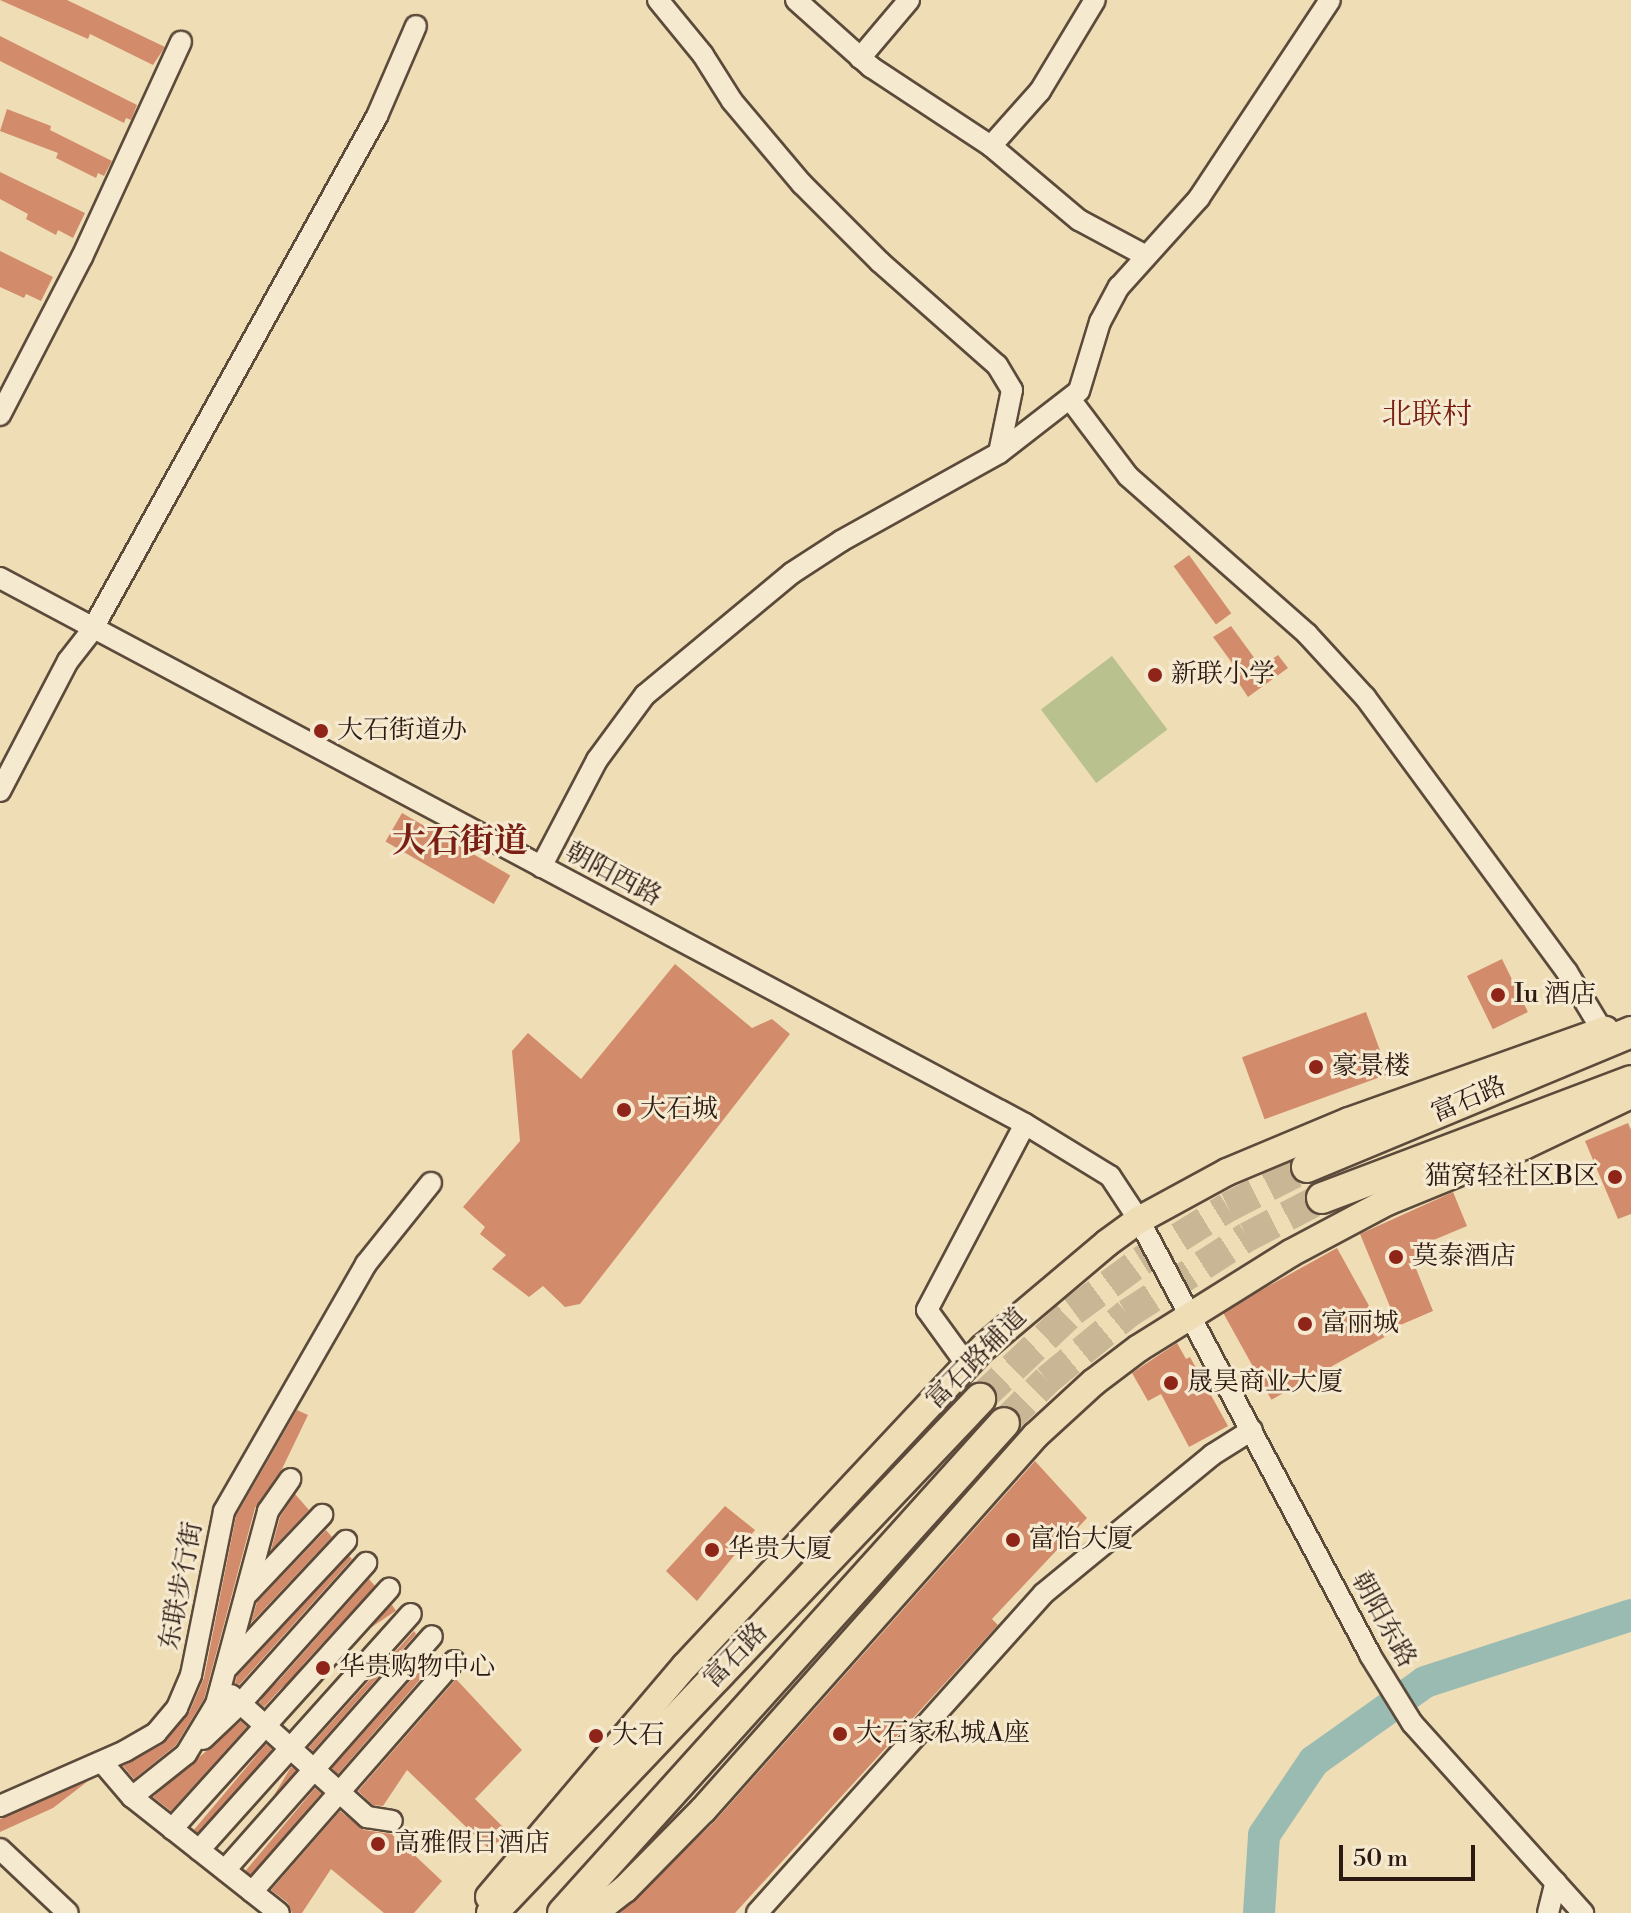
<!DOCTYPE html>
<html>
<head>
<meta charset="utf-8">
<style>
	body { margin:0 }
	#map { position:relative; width:1631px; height:1913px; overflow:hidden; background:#efddb6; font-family:"Libre Bodoni","Noto Serif SC",serif }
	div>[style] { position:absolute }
	.green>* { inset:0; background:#b9c18e; transform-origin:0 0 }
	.river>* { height:32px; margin:-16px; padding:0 16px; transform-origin:16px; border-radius:16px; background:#9abbb2 }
	.building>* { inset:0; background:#d28c6b; transform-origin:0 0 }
	.highway-tunnel>* { height:30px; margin-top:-15px; transform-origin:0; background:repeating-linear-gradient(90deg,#c8b695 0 30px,transparent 0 45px) }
	.roads { filter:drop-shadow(2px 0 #5c4a3b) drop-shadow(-2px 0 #5c4a3b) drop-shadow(0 2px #5c4a3b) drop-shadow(0 -2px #5c4a3b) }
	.minor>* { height:20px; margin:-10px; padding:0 10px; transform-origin:10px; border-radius:10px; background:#f5e9d0 }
	.major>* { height:26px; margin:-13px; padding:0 13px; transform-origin:13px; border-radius:13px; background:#efddb6 }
	.highway>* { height:30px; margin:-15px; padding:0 15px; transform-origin:15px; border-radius:15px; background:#efddb6 }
	.dots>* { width:22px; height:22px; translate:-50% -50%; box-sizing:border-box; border:4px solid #f5e9d0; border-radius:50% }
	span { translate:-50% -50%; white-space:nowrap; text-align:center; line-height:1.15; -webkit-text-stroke:6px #f5e9d0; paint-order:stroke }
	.poi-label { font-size:26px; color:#2b1912 }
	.left { translate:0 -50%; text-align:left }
	.right { translate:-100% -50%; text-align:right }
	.street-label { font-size:26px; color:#2b1912 }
	.quarter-label { font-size:30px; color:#7a1f14 }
	.district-label { font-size:34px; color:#7a1f14; font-weight:700 }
	.scale { position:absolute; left:1339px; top:1845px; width:136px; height:36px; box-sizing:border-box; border:4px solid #2b1912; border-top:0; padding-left:10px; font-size:24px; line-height:28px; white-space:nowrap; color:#2b1912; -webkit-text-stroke:6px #f5e9d0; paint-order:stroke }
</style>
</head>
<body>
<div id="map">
	<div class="green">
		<div style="left:1112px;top:656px;width:92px;height:89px;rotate:53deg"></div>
	</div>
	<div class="river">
		<div style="left:1259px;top:1913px;width:78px;rotate:-86.3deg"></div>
		<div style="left:1264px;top:1835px;width:89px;rotate:-56deg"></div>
		<div style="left:1314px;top:1761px;width:136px;rotate:-35.4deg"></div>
		<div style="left:1425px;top:1682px;width:217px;rotate:-18deg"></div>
	</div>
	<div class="building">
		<div style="clip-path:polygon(0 0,67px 0,165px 47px,153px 65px,90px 34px,88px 39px)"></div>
		<div style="clip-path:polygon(0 36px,137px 105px,131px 120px,126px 118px,124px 123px,0 61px)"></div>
		<div style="clip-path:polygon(7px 109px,51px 126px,50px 130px,112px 161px,104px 176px,98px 173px,96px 178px,56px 158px,58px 153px,0 131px)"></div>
		<div style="clip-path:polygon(0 172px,85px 213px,73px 238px,58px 230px,56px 235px,26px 219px,28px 214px,0 199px)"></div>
		<div style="clip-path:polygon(0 251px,53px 277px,41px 301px,26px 294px,24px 298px,0 287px)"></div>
		<div style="left:1189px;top:555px;width:72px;height:19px;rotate:54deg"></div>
		<div style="clip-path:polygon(1231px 626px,1261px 667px,1278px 655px,1288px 668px,1248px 697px,1236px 679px,1241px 675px,1213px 637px)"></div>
		<div style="left:402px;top:813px;width:125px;height:33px;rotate:30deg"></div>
		<div style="left:1502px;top:959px;width:59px;height:39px;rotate:64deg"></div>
		<div style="clip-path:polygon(675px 964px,752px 1028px,772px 1019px,790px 1034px,580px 1304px,565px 1307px,543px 1286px,529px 1297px,492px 1269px,506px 1255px,480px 1234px,485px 1227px,463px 1207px,520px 1141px,512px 1051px,528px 1033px,581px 1079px)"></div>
		<div style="left:1366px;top:1012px;width:66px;height:132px;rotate:70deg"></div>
		<div style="clip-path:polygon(1628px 1123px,1631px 1130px,1631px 1214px,1618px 1219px,1585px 1141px)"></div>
		<div style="clip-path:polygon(1453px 1192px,1467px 1226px,1429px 1242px,1434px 1253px,1413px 1261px,1433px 1311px,1398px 1326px,1360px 1234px)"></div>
		<div style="left:1337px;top:1248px;width:101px;height:131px;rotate:61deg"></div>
		<div style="clip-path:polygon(1177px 1343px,1186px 1359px,1190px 1357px,1228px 1426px,1189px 1447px,1161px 1394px,1148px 1401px,1132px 1373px)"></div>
		<div style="clip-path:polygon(297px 1410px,308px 1415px,282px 1469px,255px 1508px,204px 1699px,176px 1745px,134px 1779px,123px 1766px,163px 1744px,189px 1713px,204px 1678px,236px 1516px)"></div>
		<div style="clip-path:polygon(1035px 1461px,1087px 1518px,992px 1619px,998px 1625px,735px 1913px,620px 1913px,715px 1821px)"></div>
		<div style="clip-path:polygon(295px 1494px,309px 1510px,271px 1550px,280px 1517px)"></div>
		<div style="clip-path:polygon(725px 1506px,755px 1530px,697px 1601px,666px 1571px)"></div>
		<div style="clip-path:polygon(326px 1530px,332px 1537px,251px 1623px,257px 1602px)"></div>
		<div style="clip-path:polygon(349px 1556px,352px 1559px,239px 1685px,235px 1683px,237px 1676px)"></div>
		<div style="clip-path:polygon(369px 1579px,375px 1586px,264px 1707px,259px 1703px)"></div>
		<div style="left:392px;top:1605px;width:7px;height:161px;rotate:56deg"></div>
		<div style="clip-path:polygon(414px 1631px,416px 1634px,313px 1751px,309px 1747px)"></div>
		<div style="clip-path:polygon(434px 1654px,438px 1659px,338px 1774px,332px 1768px)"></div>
		<div style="clip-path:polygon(456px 1679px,522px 1750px,475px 1799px,508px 1832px,490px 1850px,407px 1770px,383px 1806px,373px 1805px,358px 1791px)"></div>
		<div style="clip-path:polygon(241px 1721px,247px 1727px,171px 1811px,153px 1797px)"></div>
		<div style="left:266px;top:1744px;width:8px;height:112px;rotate:40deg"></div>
		<div style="left:291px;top:1767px;width:6px;height:109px;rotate:31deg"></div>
		<div style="clip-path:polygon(88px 1781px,53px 1808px,0 1832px,0 1819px)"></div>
		<div style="left:315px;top:1788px;width:8px;height:108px;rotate:40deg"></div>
		<div style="clip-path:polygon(340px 1811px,364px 1830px,392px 1834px,442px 1881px,414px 1913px,384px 1913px,331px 1869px,302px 1913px,292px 1913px,288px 1903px,271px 1890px)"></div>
	</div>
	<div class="highway-tunnel">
		<div style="left:980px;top:1399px;width:128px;rotate:-43.4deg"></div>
		<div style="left:1073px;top:1311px;width:84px;rotate:-36.3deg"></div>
		<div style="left:1141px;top:1261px;width:102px;rotate:-31.8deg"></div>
		<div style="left:1228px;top:1207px;width:89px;rotate:-26.9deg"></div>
		<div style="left:1004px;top:1423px;width:61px;rotate:-45deg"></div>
		<div style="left:1047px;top:1380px;width:104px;rotate:-39.5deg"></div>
		<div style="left:1127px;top:1314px;width:143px;rotate:-32.7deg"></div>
		<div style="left:1247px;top:1237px;width:85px;rotate:-27.5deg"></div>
	</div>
	<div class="roads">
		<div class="minor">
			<div style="left:658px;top:0;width:71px;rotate:50.7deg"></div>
			<div style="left:703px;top:55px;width:54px;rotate:57.8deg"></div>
			<div style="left:732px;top:101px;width:109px;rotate:49.9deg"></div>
			<div style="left:802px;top:184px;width:110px;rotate:45deg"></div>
			<div style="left:880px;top:262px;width:156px;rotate:41.4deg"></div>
			<div style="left:997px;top:365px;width:29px;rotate:59deg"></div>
			<div style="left:1012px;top:390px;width:64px;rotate:101.7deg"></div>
			<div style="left:796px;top:0;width:101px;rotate:41.8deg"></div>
			<div style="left:871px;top:67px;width:144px;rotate:33.4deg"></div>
			<div style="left:991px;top:146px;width:74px;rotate:-48.3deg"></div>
			<div style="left:1040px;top:91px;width:106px;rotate:-58.9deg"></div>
			<div style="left:860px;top:58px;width:76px;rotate:-49.8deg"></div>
			<div style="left:991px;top:146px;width:115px;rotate:40.1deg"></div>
			<div style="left:1079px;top:220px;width:76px;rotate:28.2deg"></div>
			<div style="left:1070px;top:399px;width:96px;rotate:53deg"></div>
			<div style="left:1128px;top:476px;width:239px;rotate:41.4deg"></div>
			<div style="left:1307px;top:634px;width:86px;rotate:47.4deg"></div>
			<div style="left:1365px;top:697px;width:341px;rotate:53.7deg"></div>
			<div style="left:1567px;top:972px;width:68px;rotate:58.9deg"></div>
			<div style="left:0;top:415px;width:178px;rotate:-62.6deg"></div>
			<div style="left:82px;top:257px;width:237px;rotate:-65.3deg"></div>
			<div style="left:0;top:578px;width:1161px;rotate:28.04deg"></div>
			<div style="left:1025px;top:1124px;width:100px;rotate:31.5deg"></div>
			<div style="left:1110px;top:1176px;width:53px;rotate:56.6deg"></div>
			<div style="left:1139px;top:1220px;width:493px;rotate:62deg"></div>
			<div style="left:1370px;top:1655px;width:80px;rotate:58.3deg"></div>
			<div style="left:1412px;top:1723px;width:256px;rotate:48deg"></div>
			<div style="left:0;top:791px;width:147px;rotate:-62.4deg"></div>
			<div style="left:68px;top:661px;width:39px;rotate:-52deg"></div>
			<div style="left:92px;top:630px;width:588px;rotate:-60.99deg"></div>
			<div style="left:377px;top:116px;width:98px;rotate:-66.6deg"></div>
			<div style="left:541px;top:867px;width:121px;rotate:-62.4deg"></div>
			<div style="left:597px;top:760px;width:81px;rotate:-53.6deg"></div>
			<div style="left:645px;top:695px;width:191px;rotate:-39.7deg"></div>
			<div style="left:792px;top:573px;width:59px;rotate:-33.1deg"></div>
			<div style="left:841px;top:541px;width:181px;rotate:-29.1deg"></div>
			<div style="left:999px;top:453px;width:101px;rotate:-37.8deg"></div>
			<div style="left:1079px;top:391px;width:72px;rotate:-73.1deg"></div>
			<div style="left:1100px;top:322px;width:40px;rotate:-62deg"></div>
			<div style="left:1119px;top:287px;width:120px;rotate:-48deg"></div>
			<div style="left:1199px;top:198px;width:237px;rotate:-56.5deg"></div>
			<div style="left:967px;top:1365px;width:68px;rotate:-126deg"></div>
			<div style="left:927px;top:1310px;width:210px;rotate:-62.2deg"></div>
			<div style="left:248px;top:1593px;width:108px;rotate:-46.5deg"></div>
			<div style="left:228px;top:1667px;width:173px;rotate:-46.9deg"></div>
			<div style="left:231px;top:1695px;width:183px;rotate:41.9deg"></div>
			<div style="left:367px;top:1817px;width:25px;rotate:9deg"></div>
			<div style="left:203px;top:1739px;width:52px;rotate:-43.5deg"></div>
			<div style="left:241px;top:1703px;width:188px;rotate:-48.2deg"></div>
			<div style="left:102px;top:1762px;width:46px;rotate:49.4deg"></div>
			<div style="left:132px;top:1797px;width:187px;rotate:38.3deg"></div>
			<div style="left:132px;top:1797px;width:69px;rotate:-38.5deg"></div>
			<div style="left:186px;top:1754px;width:58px;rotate:-59deg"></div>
			<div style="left:216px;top:1704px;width:200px;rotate:-74.9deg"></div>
			<div style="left:268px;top:1511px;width:39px;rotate:-55deg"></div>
			<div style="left:0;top:1806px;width:137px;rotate:-23.7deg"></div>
			<div style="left:125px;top:1751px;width:36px;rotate:-30deg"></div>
			<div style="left:156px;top:1733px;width:33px;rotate:-50deg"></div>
			<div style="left:177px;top:1708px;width:36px;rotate:-67deg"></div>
			<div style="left:191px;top:1675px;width:167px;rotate:-78.6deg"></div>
			<div style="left:224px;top:1511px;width:285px;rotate:-60.1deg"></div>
			<div style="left:366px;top:1264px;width:104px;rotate:-51.3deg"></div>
			<div style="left:172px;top:1829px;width:324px;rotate:-47.9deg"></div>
			<div style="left:0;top:1849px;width:93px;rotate:43.3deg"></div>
			<div style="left:199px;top:1850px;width:317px;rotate:-48.1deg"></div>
			<div style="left:225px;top:1870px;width:312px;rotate:-48.5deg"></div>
			<div style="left:252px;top:1892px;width:307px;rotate:-48.8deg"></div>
			<div style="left:757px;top:1913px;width:428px;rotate:-48.1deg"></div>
			<div style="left:1043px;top:1594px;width:219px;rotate:-39.4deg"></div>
			<div style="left:1212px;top:1455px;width:47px;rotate:-32deg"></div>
			<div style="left:1548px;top:1913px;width:32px;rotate:-76deg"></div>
		</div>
		<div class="major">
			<div style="left:489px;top:1897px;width:303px;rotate:-49.7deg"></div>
			<div style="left:685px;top:1666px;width:437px;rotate:-46.9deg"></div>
			<div style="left:984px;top:1347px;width:161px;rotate:-40.2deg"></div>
			<div style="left:1107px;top:1243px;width:39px;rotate:-36deg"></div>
			<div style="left:1139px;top:1220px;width:100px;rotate:-28.6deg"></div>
			<div style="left:1227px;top:1172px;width:132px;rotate:-22.7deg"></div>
			<div style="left:1349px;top:1121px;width:272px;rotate:-19.6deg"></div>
			<div style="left:594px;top:1913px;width:39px;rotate:-38deg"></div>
			<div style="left:625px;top:1889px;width:111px;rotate:-45.4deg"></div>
			<div style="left:703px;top:1810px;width:500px;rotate:-48.4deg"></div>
			<div style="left:1035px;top:1436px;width:80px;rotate:-42.5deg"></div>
			<div style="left:1094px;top:1382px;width:56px;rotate:-37.1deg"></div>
			<div style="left:1139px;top:1348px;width:179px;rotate:-32deg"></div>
			<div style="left:1291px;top:1253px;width:109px;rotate:-28deg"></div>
			<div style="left:1387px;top:1202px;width:148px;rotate:-22.2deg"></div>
			<div style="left:1524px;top:1146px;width:119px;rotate:-25.5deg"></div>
		</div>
		<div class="highway">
			<div style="left:1307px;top:1167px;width:351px;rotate:-22.6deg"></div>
			<div style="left:1322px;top:1198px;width:330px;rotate:-20.7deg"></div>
			<div style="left:492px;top:1913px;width:709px;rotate:-46.49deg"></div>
			<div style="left:563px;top:1913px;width:659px;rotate:-48.01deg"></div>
		</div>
	</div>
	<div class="dots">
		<div style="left:1155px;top:675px;background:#8f2418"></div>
		<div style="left:321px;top:731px;background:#8f2418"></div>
		<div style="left:1498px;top:995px;background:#8f2418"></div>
		<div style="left:1316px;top:1067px;background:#8f2418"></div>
		<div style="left:624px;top:1110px;background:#8f2418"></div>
		<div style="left:1615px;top:1177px;background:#8f2418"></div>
		<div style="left:1396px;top:1257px;background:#8f2418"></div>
		<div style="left:1305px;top:1324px;background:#8f2418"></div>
		<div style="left:1171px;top:1383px;background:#8f2418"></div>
		<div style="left:1013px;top:1540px;background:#8f2418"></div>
		<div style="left:712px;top:1550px;background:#8f2418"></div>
		<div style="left:323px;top:1668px;background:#8f2418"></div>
		<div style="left:840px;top:1734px;background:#8f2418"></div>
		<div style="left:596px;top:1736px;background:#8f2418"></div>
		<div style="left:378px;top:1844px;background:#8f2418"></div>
	</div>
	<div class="poi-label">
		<span class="left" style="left:1171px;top:675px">新联小学</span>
		<span class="left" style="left:337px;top:731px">大石街道办</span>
		<span class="left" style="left:1514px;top:995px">Iu 酒店</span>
		<span class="left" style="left:1332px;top:1067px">豪景楼</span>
		<span class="left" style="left:640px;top:1110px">大石城</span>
		<span class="right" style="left:1599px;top:1177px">猫窝轻社区B区</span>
		<span class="left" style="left:1412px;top:1257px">莫泰酒店</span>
		<span class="left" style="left:1321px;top:1324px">富丽城</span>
		<span class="left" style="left:1187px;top:1383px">晟昊商业大厦</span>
		<span class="left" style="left:1029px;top:1540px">富怡大厦</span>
		<span class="left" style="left:728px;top:1550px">华贵大厦</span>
		<span class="left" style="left:339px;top:1668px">华贵购物中心</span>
		<span class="left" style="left:856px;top:1734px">大石家私城A座</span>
		<span class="left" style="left:612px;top:1736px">大石</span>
		<span class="left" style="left:394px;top:1844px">高雅假日酒店</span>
	</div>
	<div class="street-label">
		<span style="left:613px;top:875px;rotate:28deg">朝阳西路</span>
		<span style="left:1469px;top:1100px;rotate:-23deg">富石路</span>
		<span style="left:977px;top:1359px;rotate:-45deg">富石路辅道</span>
		<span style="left:182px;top:1586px;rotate:-79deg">东联步行街</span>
		<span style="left:1383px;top:1620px;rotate:61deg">朝阳东路</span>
		<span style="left:736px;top:1656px;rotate:-46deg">富石路</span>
	</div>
	<div class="quarter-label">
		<span style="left:1427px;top:415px">北联村</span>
	</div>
	<div class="district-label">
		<span style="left:460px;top:843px">大石街道</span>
	</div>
	<div class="scale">50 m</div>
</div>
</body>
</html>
